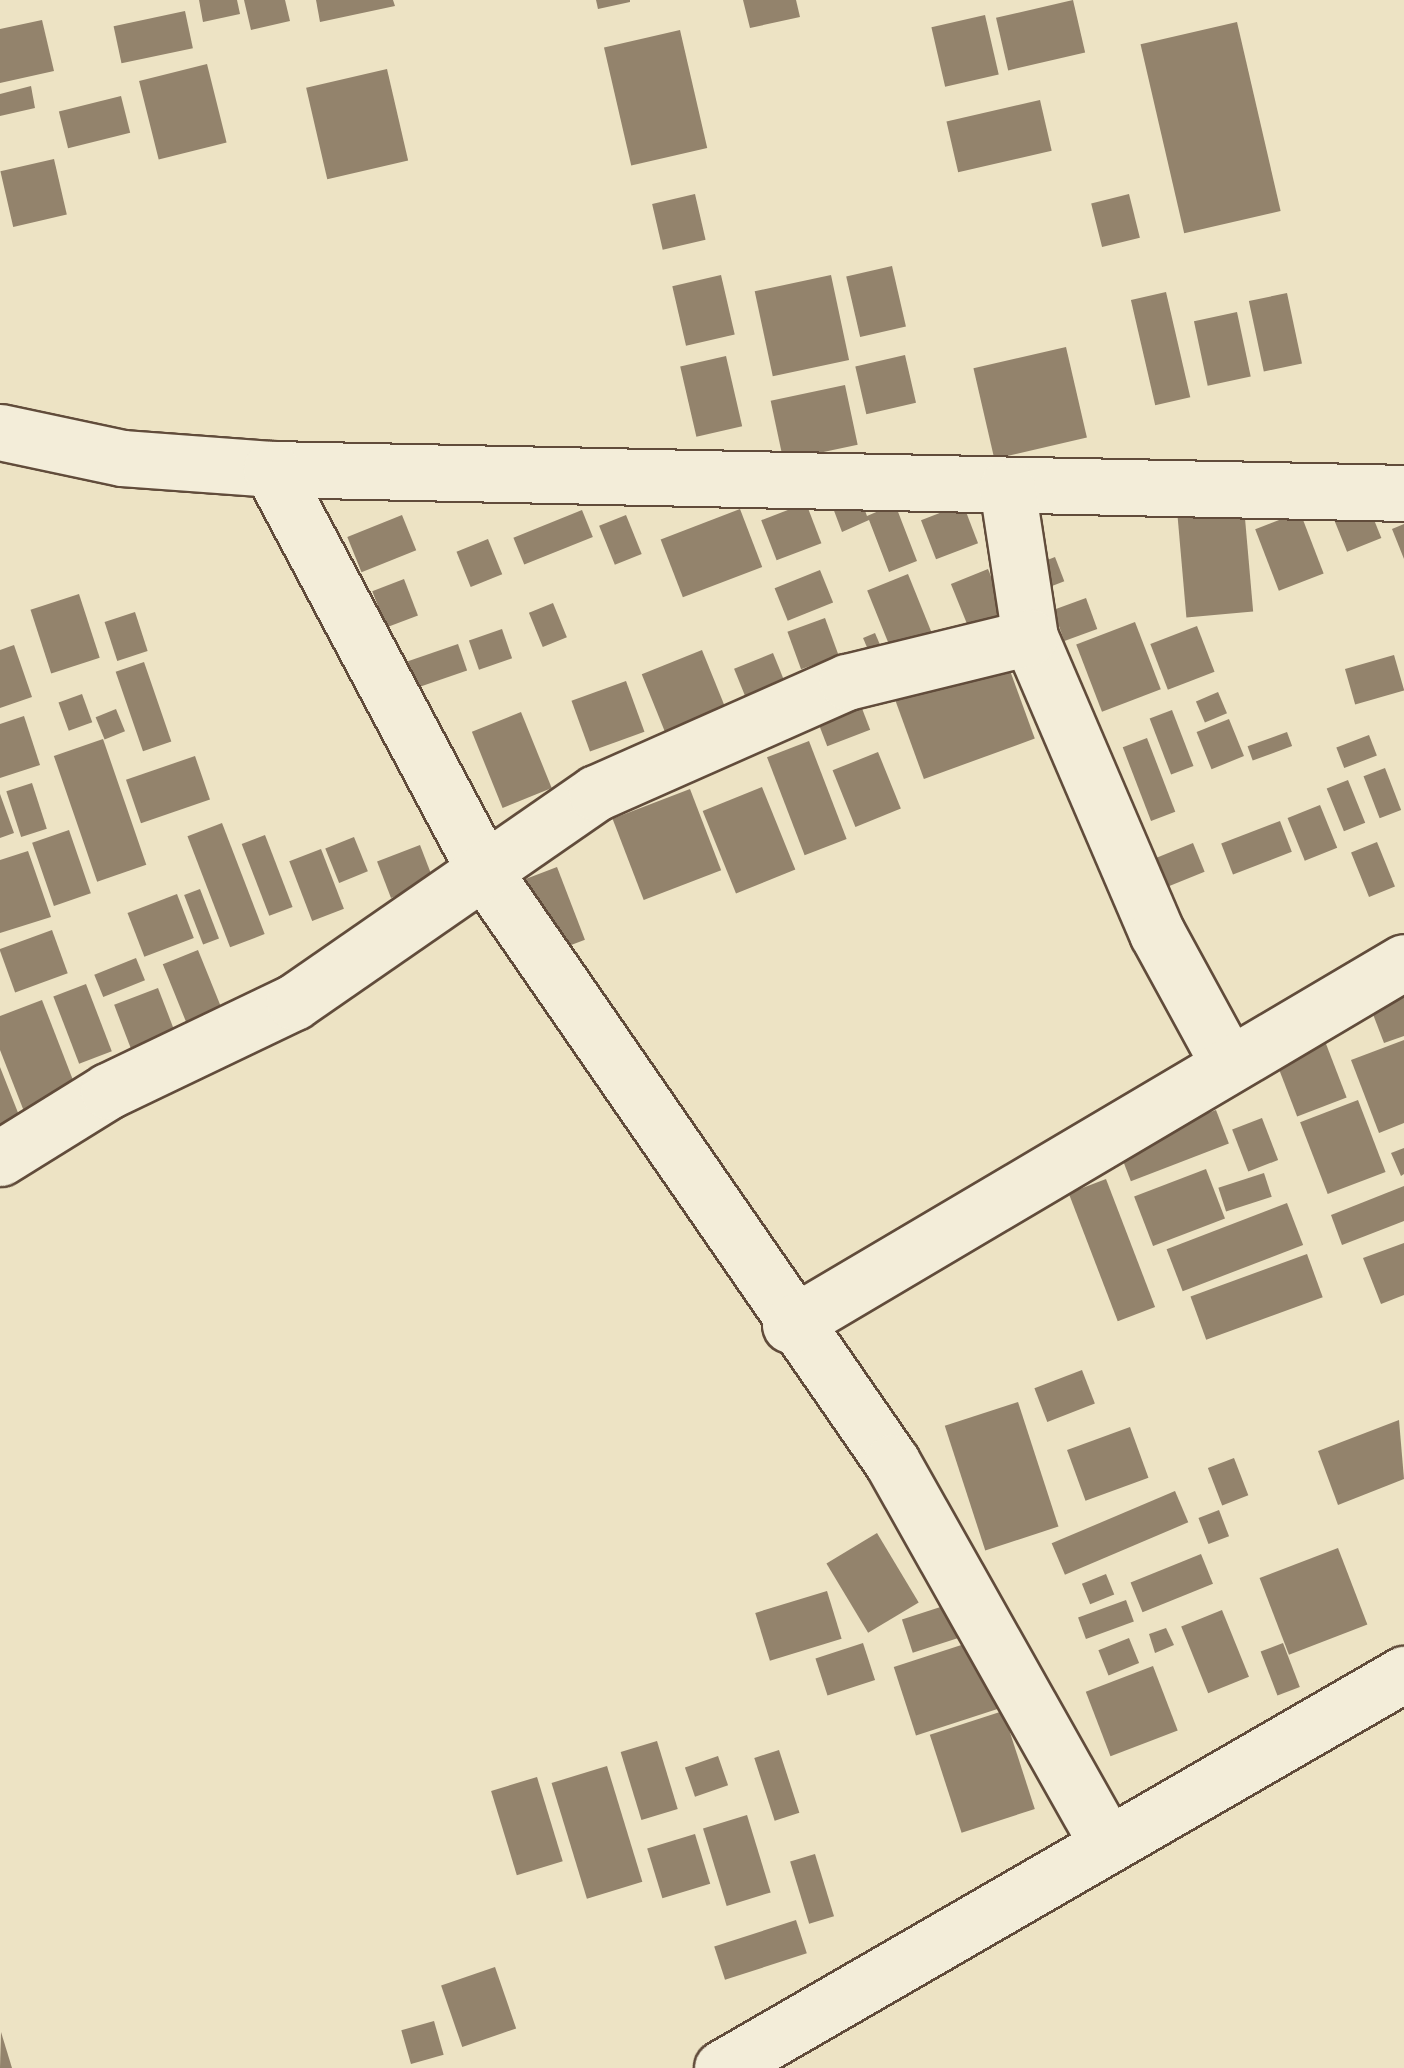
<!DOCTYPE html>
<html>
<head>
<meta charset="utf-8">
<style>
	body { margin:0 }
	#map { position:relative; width:1404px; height:2068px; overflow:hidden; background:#ede3c4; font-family:"Libre Caslon Text",serif }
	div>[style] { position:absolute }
	.building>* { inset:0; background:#93836c; transform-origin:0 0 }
	.roads { filter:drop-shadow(2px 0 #614c3b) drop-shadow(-2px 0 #614c3b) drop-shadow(0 2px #614c3b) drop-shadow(0 -2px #614c3b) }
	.minor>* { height:55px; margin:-27.5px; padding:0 27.5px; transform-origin:27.5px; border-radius:27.5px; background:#f3edd9 }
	span { translate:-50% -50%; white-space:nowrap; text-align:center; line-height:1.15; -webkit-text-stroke:10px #f3edd9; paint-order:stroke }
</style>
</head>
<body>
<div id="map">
	<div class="building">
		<div style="clip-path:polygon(199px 0,237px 0,240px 14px,203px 22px)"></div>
		<div style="clip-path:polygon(244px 0,285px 0,290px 21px,251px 30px)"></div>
		<div style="clip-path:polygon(316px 0,393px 0,395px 6px,320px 22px)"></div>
		<div style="clip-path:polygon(596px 0,630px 0,630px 2px,598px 9px)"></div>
		<div style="clip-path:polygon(743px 0,796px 0,800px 17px,750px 28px)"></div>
		<div style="left:1073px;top:0;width:54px;height:79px;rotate:77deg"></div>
		<div style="left:185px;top:11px;width:38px;height:73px;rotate:78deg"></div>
		<div style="left:985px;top:15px;width:61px;height:55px;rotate:77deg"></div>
		<div style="clip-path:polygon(42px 20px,54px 71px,0 83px,0 29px)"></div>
		<div style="left:1237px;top:22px;width:194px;height:99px;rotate:77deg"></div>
		<div style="left:680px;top:30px;width:121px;height:78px;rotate:77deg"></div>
		<div style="left:207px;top:64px;width:81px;height:70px;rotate:76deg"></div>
		<div style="left:387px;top:69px;width:94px;height:83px;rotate:77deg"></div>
		<div style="clip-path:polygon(31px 86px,35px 108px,0 116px,0 94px)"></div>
		<div style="left:121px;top:96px;width:38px;height:64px;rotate:76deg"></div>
		<div style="left:1040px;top:100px;width:52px;height:96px;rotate:77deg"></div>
		<div style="left:54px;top:159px;width:57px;height:55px;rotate:77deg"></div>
		<div style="left:695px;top:194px;width:47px;height:44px;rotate:77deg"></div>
		<div style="left:1129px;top:194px;width:45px;height:39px;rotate:76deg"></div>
		<div style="left:892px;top:266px;width:62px;height:47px;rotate:77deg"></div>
		<div style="left:721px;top:275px;width:61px;height:50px;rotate:77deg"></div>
		<div style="left:831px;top:275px;width:87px;height:78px;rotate:78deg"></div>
		<div style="left:1166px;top:292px;width:108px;height:36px;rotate:77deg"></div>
		<div style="left:1287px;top:293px;width:72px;height:39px;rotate:78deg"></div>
		<div style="left:1237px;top:312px;width:66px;height:44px;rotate:78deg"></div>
		<div style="left:1066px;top:347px;width:93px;height:95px;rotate:77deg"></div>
		<div style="left:905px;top:355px;width:49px;height:51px;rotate:77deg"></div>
		<div style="left:726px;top:356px;width:72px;height:47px;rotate:77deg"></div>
		<div style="left:845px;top:385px;width:61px;height:76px;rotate:78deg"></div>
		<div style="clip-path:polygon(860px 497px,867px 516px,895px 504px,917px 561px,889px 572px,869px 520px,842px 532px,833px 508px)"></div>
		<div style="left:1366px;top:500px;width:41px;height:37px;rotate:68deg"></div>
		<div style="left:806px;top:503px;width:43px;height:48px;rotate:69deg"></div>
		<div style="left:963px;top:504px;width:42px;height:45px;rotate:69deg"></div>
		<div style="left:1244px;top:507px;width:105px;height:67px;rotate:85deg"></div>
		<div style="left:740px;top:509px;width:62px;height:85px;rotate:69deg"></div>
		<div style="left:582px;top:510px;width:29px;height:74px;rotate:68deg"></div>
		<div style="left:1300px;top:512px;width:66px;height:48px;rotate:69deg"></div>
		<div style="left:402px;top:515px;width:38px;height:59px;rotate:68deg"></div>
		<div style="left:626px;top:515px;width:42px;height:29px;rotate:68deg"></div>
		<div style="clip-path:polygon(1404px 524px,1404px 559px,1392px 529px)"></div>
		<div style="left:488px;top:539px;width:38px;height:34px;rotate:68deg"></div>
		<div style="left:1055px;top:557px;width:26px;height:18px;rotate:69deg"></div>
		<div style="left:988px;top:569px;width:52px;height:40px;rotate:68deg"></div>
		<div style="left:820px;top:570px;width:35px;height:49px;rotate:68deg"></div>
		<div style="left:908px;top:574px;width:63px;height:44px;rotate:68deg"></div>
		<div style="left:404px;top:579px;width:39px;height:34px;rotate:69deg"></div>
		<div style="left:79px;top:594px;width:67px;height:51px;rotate:72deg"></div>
		<div style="left:1086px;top:598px;width:33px;height:35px;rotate:70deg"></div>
		<div style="left:553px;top:603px;width:37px;height:26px;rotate:68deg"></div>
		<div style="left:135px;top:612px;width:41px;height:32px;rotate:72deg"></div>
		<div style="left:825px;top:618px;width:40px;height:40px;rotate:70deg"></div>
		<div style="left:1135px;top:622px;width:72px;height:63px;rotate:69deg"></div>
		<div style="left:1197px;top:626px;width:49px;height:50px;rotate:69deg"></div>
		<div style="left:502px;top:629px;width:31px;height:35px;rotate:71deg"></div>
		<div style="left:875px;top:633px;width:25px;height:13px;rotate:67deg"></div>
		<div style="left:458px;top:644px;width:28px;height:53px;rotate:71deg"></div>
		<div style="clip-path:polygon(14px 645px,32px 697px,0 708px,0 650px)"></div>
		<div style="left:702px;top:650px;width:78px;height:65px;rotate:68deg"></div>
		<div style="left:773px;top:653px;width:40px;height:42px;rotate:68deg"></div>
		<div style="left:1004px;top:654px;width:90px;height:118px;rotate:70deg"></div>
		<div style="left:1394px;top:655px;width:37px;height:51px;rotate:74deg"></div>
		<div style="left:144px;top:662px;width:84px;height:30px;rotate:71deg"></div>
		<div style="left:626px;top:681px;width:54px;height:58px;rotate:70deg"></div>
		<div style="left:1218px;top:692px;width:23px;height:24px;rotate:67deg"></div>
		<div style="left:82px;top:694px;width:30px;height:25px;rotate:70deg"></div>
		<div style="left:858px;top:698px;width:34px;height:46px;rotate:69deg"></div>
		<div style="left:116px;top:709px;width:24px;height:22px;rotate:68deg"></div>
		<div style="left:1172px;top:710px;width:60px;height:24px;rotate:69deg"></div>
		<div style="left:521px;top:712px;width:82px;height:53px;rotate:68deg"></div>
		<div style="clip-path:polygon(24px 716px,40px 765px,0 778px,0 724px)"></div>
		<div style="left:1229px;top:719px;width:40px;height:35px;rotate:68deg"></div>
		<div style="left:1287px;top:732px;width:15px;height:42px;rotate:70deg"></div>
		<div style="left:1369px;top:735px;width:22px;height:35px;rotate:69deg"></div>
		<div style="left:1147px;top:738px;width:79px;height:26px;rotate:69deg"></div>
		<div style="left:103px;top:739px;width:133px;height:52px;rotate:71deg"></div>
		<div style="left:809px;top:741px;width:105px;height:45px;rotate:69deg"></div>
		<div style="left:878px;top:752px;width:61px;height:49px;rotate:68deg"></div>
		<div style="left:195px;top:756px;width:46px;height:73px;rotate:71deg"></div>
		<div style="left:1385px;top:768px;width:45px;height:23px;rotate:69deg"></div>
		<div style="left:1348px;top:780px;width:46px;height:23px;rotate:68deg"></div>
		<div style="left:32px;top:783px;width:48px;height:27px;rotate:72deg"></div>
		<div style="left:762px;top:787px;width:89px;height:64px;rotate:68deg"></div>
		<div style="left:690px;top:789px;width:87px;height:83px;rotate:69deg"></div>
		<div style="clip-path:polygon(0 794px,14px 833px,0 838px)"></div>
		<div style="left:1320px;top:805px;width:46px;height:35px;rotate:68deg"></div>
		<div style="left:1280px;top:821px;width:33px;height:63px;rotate:69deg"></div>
		<div style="left:222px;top:823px;width:119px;height:37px;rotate:69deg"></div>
		<div style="left:69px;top:830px;width:67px;height:39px;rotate:71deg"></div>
		<div style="left:265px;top:835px;width:77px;height:25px;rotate:69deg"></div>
		<div style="left:354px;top:837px;width:37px;height:31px;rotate:68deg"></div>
		<div style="left:1377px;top:842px;width:48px;height:28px;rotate:68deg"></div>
		<div style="left:1193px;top:843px;width:31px;height:46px;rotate:68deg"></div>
		<div style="left:420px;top:845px;width:39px;height:46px;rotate:69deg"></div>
		<div style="left:321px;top:849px;width:64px;height:34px;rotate:69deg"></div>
		<div style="clip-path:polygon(28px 851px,51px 917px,0 933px,0 860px)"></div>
		<div style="left:557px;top:867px;width:78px;height:35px;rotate:69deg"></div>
		<div style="left:200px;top:889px;width:53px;height:17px;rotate:69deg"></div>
		<div style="left:177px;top:894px;width:47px;height:53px;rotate:69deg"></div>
		<div style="left:52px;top:930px;width:46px;height:56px;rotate:70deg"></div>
		<div style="left:198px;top:950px;width:68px;height:38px;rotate:68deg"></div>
		<div style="left:136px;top:958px;width:24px;height:45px;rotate:68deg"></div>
		<div style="clip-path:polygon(1404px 981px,1404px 1036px,1384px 1043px,1366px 996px)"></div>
		<div style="left:86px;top:984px;width:72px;height:35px;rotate:69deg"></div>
		<div style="left:158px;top:988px;width:53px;height:47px;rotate:69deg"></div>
		<div style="clip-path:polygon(42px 1000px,78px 1093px,25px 1114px,0 1050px,0 1016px)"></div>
		<div style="left:1323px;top:1036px;width:66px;height:53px;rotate:69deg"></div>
		<div style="clip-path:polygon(1404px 1040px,1404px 1123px,1379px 1133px,1351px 1060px)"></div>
		<div style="clip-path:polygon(0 1067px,26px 1133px,0 1143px)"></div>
		<div style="left:1358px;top:1100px;width:77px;height:62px;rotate:69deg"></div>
		<div style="left:1216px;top:1110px;width:36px;height:105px;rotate:69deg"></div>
		<div style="left:1262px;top:1118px;width:45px;height:32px;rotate:69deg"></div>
		<div style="clip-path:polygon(1404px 1148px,1404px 1174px,1401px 1176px,1391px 1153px)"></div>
		<div style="left:1206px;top:1169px;width:53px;height:77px;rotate:69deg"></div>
		<div style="left:1264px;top:1173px;width:25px;height:48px;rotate:72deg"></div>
		<div style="left:1106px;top:1179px;width:137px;height:40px;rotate:69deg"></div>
		<div style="clip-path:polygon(1404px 1186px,1404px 1221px,1342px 1245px,1331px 1215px)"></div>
		<div style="left:1287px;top:1203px;width:45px;height:129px;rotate:69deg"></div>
		<div style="clip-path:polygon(1404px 1243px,1404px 1295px,1381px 1304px,1363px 1258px)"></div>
		<div style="left:1307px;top:1254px;width:46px;height:124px;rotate:70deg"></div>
		<div style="left:1082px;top:1370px;width:36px;height:51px;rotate:69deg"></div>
		<div style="left:1018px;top:1402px;width:131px;height:77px;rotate:72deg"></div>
		<div style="clip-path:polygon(1399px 1420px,1404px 1479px,1338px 1505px,1318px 1451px)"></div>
		<div style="left:1130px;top:1427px;width:54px;height:67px;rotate:70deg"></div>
		<div style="left:1234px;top:1458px;width:40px;height:28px;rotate:69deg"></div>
		<div style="left:1175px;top:1491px;width:34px;height:134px;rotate:67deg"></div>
		<div style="left:1219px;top:1510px;width:28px;height:22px;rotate:69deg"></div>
		<div style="left:877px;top:1533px;width:81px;height:59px;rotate:59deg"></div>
		<div style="left:1338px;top:1548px;width:82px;height:84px;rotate:69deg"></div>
		<div style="left:1201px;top:1554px;width:32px;height:76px;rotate:68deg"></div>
		<div style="left:1106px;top:1574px;width:22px;height:26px;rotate:68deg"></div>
		<div style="left:827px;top:1591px;width:50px;height:75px;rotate:73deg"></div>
		<div style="left:1126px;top:1600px;width:23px;height:51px;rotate:70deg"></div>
		<div style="left:959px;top:1601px;width:35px;height:60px;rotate:72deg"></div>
		<div style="left:1222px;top:1610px;width:72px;height:44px;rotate:68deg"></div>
		<div style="clip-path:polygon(1166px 1628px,1174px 1645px,1155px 1653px,1149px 1634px)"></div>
		<div style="left:986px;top:1637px;width:72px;height:97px;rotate:72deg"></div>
		<div style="left:1129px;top:1638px;width:27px;height:33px;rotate:68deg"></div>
		<div style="left:863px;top:1643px;width:39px;height:50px;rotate:72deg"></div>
		<div style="left:1283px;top:1643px;width:47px;height:24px;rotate:69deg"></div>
		<div style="left:1153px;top:1666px;width:69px;height:72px;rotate:69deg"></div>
		<div style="left:1003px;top:1711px;width:103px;height:77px;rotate:72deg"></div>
		<div style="left:657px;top:1741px;width:71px;height:38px;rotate:73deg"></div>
		<div style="left:779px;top:1750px;width:66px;height:26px;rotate:72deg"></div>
		<div style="left:718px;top:1756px;width:31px;height:35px;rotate:71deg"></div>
		<div style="left:607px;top:1766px;width:121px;height:58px;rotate:73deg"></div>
		<div style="left:537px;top:1777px;width:88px;height:48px;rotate:73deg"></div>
		<div style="left:747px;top:1815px;width:81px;height:46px;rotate:73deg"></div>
		<div style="left:695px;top:1834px;width:52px;height:50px;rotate:73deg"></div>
		<div style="left:815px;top:1854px;width:65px;height:26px;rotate:73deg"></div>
		<div style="left:796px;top:1920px;width:35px;height:86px;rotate:72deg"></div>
		<div style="left:495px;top:1967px;width:65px;height:57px;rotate:71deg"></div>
		<div style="left:434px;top:2021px;width:35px;height:34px;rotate:74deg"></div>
		<div style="clip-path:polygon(1px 2032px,12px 2068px,0 2068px)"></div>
	</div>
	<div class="roads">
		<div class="minor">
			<div style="left:0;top:432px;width:125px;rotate:12deg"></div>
			<div style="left:122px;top:458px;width:149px;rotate:4.2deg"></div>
			<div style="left:271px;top:469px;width:1133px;rotate:1.21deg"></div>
			<div style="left:271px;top:469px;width:461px;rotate:62deg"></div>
			<div style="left:487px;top:876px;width:712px;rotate:55.35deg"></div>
			<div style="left:892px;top:1462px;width:434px;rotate:60.6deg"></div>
			<div style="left:1007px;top:487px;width:152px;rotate:81.3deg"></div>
			<div style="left:1030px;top:637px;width:322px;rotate:66.8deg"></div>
			<div style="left:1157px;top:933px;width:148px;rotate:61.4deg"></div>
			<div style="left:0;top:1158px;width:127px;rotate:-31.8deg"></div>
			<div style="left:108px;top:1091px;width:206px;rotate:-25.6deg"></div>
			<div style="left:294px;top:1002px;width:367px;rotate:-34.7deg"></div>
			<div style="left:596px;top:793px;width:274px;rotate:-23.9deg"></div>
			<div style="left:847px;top:682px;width:188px;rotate:-13.8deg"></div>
			<div style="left:790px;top:1325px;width:713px;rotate:-30.59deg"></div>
			<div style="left:722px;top:2068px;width:788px;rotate:-30.02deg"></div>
		</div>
	</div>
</div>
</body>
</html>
